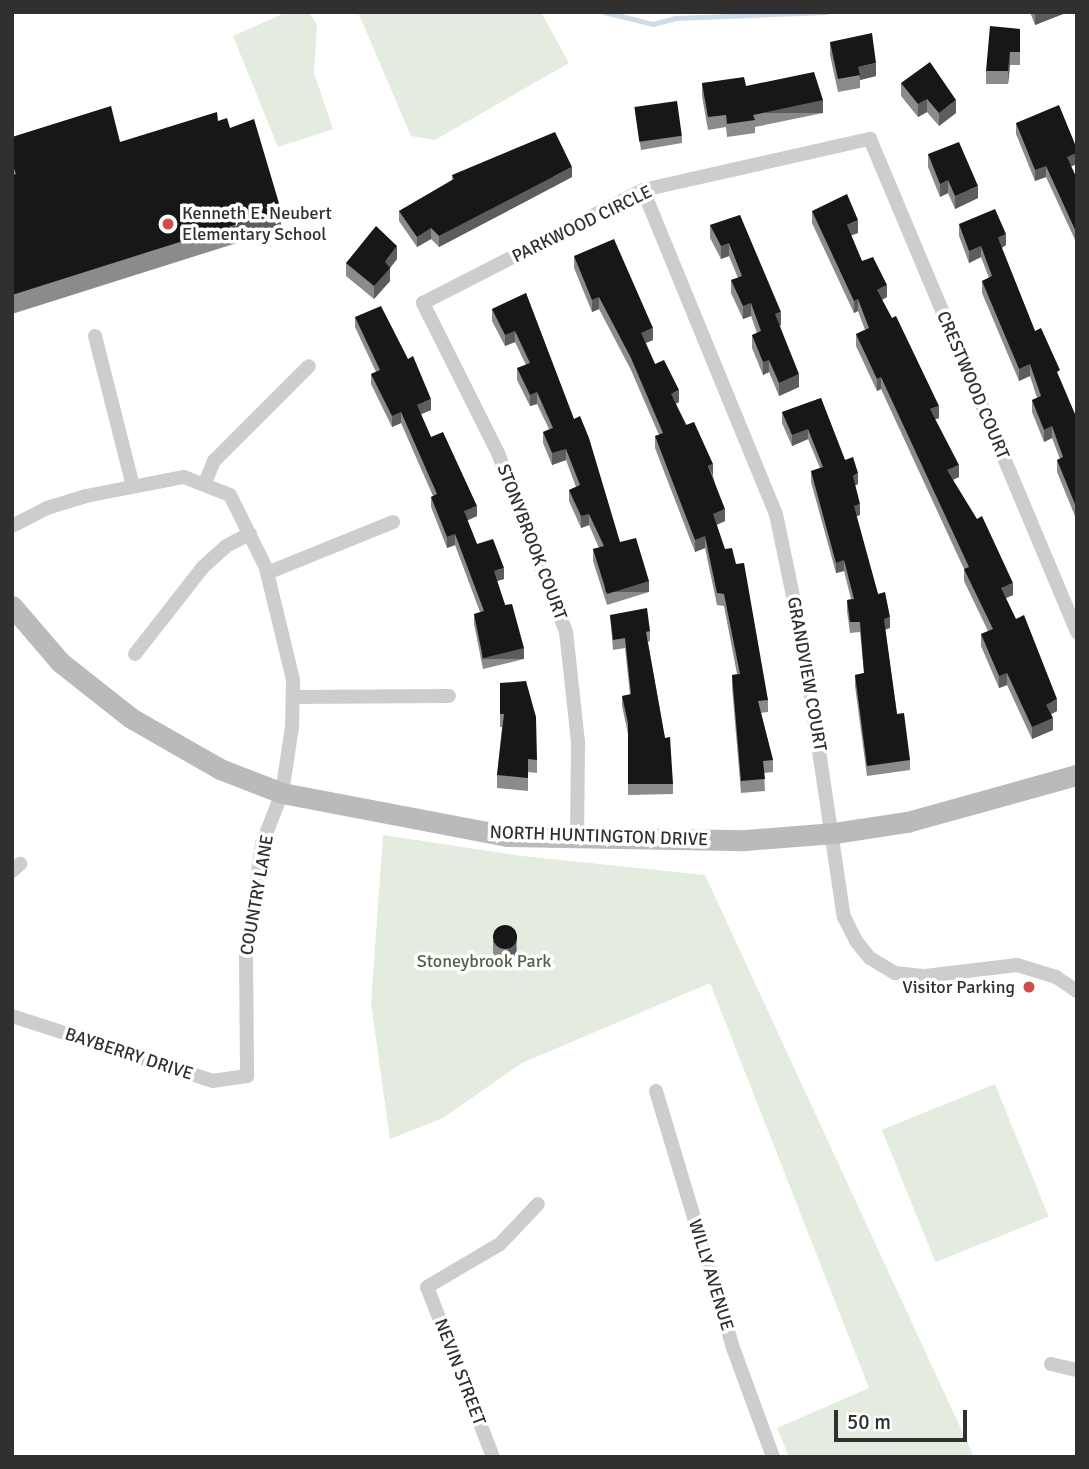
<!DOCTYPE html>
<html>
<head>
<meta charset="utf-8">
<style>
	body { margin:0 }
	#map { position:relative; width:1089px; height:1469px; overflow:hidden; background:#fff; font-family:Signika,sans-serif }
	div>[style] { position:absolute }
	.green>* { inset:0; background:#e4ebdf; transform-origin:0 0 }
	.stream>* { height:5px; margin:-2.5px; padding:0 2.5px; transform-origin:2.5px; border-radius:2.5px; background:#cedbe8 }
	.street>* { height:14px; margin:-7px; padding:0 7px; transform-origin:7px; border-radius:7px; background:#cdcdcd }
	.secondary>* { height:21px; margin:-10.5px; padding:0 10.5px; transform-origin:10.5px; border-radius:10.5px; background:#bababa }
	.wall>* { inset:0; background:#8b8b8b }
	.shaded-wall>* { inset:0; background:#5d5d5d; transform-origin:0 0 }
	.building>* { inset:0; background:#171717; transform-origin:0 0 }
	.round { border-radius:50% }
	.dots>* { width:19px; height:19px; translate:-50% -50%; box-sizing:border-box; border:4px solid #fff; border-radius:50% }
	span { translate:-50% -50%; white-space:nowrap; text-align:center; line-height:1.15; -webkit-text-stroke:7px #fff; paint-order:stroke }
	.poi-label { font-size:18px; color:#303030 }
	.left { translate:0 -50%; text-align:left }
	.right { translate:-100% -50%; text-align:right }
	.street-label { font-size:18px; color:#303030 }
	.park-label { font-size:18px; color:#4f6642 }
	.frame { position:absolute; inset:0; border:14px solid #303030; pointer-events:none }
	.scale { position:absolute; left:834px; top:1410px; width:133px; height:32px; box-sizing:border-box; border:4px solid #303030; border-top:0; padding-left:9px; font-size:21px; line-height:24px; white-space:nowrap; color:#303030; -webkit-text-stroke:5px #fff; paint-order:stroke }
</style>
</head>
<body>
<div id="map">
	<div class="green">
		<div style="clip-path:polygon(287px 12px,309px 12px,317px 25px,314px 73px,333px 129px,278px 147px,233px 36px)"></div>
		<div style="clip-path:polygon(358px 12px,541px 12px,569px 63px,435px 140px,411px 136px)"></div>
		<div style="clip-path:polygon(383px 835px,522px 856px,705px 875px,974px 1457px,789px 1457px,777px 1428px,869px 1388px,710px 983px,522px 1063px,443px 1118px,390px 1139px,371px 1003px)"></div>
		<div style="left:995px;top:1084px;width:143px;height:122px;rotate:68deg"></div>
	</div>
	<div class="stream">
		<div style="left:604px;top:12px;width:50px;rotate:13.8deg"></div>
		<div style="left:653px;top:24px;width:24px;rotate:-15deg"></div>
		<div style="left:676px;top:18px;width:150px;rotate:-2.3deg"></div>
	</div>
	<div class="street">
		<div style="left:643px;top:190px;width:350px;rotate:67.7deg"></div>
		<div style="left:776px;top:514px;width:133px;rotate:78.3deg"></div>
		<div style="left:803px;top:644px;width:276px;rotate:81.5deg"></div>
		<div style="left:844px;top:917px;width:27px;rotate:63deg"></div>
		<div style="left:856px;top:941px;width:22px;rotate:51deg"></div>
		<div style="left:870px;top:958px;width:29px;rotate:31deg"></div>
		<div style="left:895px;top:973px;width:30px;rotate:6deg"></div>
		<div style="left:925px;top:976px;width:93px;rotate:-6.8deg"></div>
		<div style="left:1017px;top:965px;width:41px;rotate:17.1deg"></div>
		<div style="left:1056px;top:977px;width:25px;rotate:34deg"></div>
		<div style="left:95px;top:336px;width:155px;rotate:75.8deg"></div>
		<div style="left:205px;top:483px;width:24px;rotate:-68deg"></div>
		<div style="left:214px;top:461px;width:134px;rotate:-45deg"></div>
		<div style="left:12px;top:526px;width:39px;rotate:-27deg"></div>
		<div style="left:47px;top:508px;width:41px;rotate:-17.1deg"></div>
		<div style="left:86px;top:496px;width:100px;rotate:-11deg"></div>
		<div style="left:184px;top:477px;width:49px;rotate:21.4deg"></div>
		<div style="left:230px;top:495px;width:81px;rotate:63.7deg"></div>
		<div style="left:266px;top:568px;width:115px;rotate:76.4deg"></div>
		<div style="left:293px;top:680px;width:47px;rotate:91.2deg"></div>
		<div style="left:292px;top:727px;width:67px;rotate:98.6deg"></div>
		<div style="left:282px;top:793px;width:55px;rotate:111.4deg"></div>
		<div style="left:262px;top:844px;width:112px;rotate:98.2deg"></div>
		<div style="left:246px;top:955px;width:121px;rotate:89.5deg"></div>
		<div style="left:247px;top:1076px;width:34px;rotate:172deg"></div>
		<div style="left:213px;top:1081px;width:211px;rotate:-162.1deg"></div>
		<div style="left:267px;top:573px;width:136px;rotate:-22deg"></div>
		<div style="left:135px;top:654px;width:110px;rotate:-52deg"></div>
		<div style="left:203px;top:567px;width:31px;rotate:-42deg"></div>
		<div style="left:226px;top:546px;width:27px;rotate:-27deg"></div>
		<div style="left:293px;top:697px;width:156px;rotate:-0.4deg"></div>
		<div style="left:577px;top:839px;width:97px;rotate:-89.4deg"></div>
		<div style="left:578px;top:742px;width:111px;rotate:-96.2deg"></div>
		<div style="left:566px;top:632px;width:191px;rotate:-110.8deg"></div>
		<div style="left:498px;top:453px;width:168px;rotate:-116.6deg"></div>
		<div style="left:423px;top:303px;width:247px;rotate:-27.2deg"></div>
		<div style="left:643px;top:190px;width:233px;rotate:-12.7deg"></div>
		<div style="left:870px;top:139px;width:535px;rotate:67.22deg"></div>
		<div style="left:12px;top:871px;width:11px;rotate:-41deg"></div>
		<div style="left:656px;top:1091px;width:265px;rotate:73.3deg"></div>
		<div style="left:732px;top:1345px;width:119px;rotate:69.9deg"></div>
		<div style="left:1051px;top:1364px;width:27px;rotate:13deg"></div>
		<div style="left:493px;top:1457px;width:182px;rotate:-111.2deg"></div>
		<div style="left:427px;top:1287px;width:85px;rotate:-30.5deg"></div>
		<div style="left:500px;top:1244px;width:55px;rotate:-46.5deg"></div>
	</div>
	<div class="secondary">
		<div style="left:12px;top:606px;width:74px;rotate:49.4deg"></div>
		<div style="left:60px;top:662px;width:90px;rotate:38.3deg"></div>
		<div style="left:131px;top:718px;width:103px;rotate:29.8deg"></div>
		<div style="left:220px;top:769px;width:66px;rotate:21.2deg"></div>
		<div style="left:282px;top:793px;width:229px;rotate:10.8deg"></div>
		<div style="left:507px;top:836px;width:238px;rotate:1deg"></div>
		<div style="left:745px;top:840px;width:89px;rotate:-4.5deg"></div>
		<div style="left:834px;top:833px;width:74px;rotate:-8.6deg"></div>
		<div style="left:907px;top:822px;width:176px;rotate:-15.5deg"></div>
	</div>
	<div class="wall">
		<div style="clip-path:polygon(1030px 12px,1068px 12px,1035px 25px)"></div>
		<div style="clip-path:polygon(1020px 29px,1020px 65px,1010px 65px,1008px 84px,986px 84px,986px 71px)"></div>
		<div style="clip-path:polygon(830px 42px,876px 76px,860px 80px,860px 88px,838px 92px,830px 55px)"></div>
		<div style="clip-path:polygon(702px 83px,746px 86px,823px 113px,755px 127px,755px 133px,727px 137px,726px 127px,708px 130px,702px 96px)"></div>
		<div style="clip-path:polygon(901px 83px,956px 113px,939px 126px,927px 112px,918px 117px,901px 96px)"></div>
		<div style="clip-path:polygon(635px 109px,682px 136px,682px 143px,641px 150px)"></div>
		<div style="clip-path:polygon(218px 121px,230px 128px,281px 229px,12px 314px,12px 137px,120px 142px)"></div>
		<div style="clip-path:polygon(1016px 123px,1077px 149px,1077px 164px,1071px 166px,1077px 179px,1077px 244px,1046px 177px,1035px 181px,1016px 134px)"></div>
		<div style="clip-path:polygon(928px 154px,978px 198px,955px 209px,948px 193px,940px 197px,928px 167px)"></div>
		<div style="clip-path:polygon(452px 175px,572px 177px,439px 247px,431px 239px,417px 247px,399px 221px,399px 211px,452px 180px)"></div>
		<div style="clip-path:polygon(812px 211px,858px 233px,851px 235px,862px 261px,887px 297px,882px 300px,939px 418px,935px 419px,959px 477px,953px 480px,1013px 595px,1006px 598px,1057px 711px,1051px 714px,1053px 730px,1032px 739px,1007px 685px,999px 688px,981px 646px,981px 634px,988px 631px,964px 581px,964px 569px,881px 389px,877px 391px,856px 346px,856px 334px,865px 330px,858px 311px,854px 313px,812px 223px)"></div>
		<div style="clip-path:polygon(740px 215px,781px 325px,780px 326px,799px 387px,779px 396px,769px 372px,763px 375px,752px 348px,752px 335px,757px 333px,751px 316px,743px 319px,731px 293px,731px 280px,738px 278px,729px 256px,721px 259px,710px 238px,710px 225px)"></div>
		<div style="clip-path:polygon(959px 224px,1006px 245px,1002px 248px,1035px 331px,1060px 379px,1077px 419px,1077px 521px,1057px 472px,1057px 460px,1060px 459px,1052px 438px,1044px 442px,1032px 412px,1032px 400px,1037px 398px,1030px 376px,1019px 381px,982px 293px,982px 281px,989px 278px,981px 257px,969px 263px,959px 236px)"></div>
		<div style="clip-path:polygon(574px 256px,653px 340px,646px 343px,655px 364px,679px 402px,676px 404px,713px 476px,725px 521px,717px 525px,768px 700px,768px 712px,761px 713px,773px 760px,773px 772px,764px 773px,765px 791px,741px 793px,732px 687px,732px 675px,737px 674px,724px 606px,717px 605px,705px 548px,695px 552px,655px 448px,655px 436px,659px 435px,631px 370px,599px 309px,592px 312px,574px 268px)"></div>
		<div style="clip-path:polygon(397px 259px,390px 268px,390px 281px,374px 299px,346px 276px,346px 263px)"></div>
		<div style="clip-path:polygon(526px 293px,620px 542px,649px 592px,607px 605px,593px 561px,593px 549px,599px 548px,589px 525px,581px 528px,569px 501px,569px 490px,576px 487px,566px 460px,552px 465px,543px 443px,543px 432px,549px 429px,537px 404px,530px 406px,517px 380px,517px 368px,526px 365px,515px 342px,505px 346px,492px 321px,492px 309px)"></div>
		<div style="clip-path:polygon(355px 317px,431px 410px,421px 414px,431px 437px,477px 516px,467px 520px,477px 544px,504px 579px,497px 581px,524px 659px,483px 669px,474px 624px,474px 614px,480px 612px,455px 545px,447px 548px,431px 507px,431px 497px,433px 496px,401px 423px,392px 427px,371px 384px,371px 374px,376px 372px,355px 327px)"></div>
		<div style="clip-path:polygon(821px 398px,845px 460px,858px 484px,855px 485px,860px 515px,856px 516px,878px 594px,890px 628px,885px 629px,897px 714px,910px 760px,910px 770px,867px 776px,855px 686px,855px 675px,864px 673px,860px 632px,850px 633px,847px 611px,847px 600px,851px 599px,844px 571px,836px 573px,811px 482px,811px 471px,820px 468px,808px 439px,792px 446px,782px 423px,782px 412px)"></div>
		<div style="clip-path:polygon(610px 615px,650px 631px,650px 641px,648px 642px,673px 784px,673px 794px,628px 795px,628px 734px,622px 706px,622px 696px,630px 695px,625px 648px,613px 650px)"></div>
		<div style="clip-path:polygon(500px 683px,537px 760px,537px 773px,528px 772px,528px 791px,497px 788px,497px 775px,502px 727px,500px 727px)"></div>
		<div style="clip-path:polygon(493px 940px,517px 947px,516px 956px,508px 962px,499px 961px,493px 953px)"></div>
	</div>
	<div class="shaded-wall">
		<div style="clip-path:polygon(1035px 12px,1068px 12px,1035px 25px)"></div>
		<div style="clip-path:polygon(1010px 52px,1010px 65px,1008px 84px,1008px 71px)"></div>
		<div style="clip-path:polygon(876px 63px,876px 76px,860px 80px,858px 67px)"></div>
		<div style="clip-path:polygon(927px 99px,927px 112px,918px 117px,918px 104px)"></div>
		<div style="left:823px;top:100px;width:13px;height:72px;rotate:90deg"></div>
		<div style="clip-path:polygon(956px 100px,956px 113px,939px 126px,939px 113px)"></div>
		<div style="clip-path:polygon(1077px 153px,1077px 164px,1067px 168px,1067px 157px)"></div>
		<div style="clip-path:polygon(1046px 166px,1046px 177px,1035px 181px,1035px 170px)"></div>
		<div style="clip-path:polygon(572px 167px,572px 177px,439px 247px,439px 236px)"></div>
		<div style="clip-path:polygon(948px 180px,948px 193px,940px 197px,940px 184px)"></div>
		<div style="clip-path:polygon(978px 186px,978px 198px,955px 209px,955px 196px)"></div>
		<div style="left:281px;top:210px;width:19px;height:282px;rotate:90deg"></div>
		<div style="clip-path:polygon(858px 220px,858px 233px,847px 237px,847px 225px)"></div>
		<div style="clip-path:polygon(431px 228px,431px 239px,417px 247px,417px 237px)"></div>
		<div style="clip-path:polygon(1006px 234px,1006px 245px,998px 250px,998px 238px)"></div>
		<div style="clip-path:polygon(729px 243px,729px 256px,721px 259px,721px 246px)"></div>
		<div style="clip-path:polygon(397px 246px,397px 259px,387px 272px,390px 268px,390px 281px,374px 299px,374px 286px,385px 262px)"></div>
		<div style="clip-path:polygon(981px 246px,981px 257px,969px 263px,969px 251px)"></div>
		<div style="clip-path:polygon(887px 285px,887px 297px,877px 302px,877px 290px)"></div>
		<div style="clip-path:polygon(599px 297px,599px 309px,592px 312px,592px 300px)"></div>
		<div style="clip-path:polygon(858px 299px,858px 311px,854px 313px,854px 301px)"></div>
		<div style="clip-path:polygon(751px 303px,751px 316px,743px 319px,743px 306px)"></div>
		<div style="clip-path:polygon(781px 312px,781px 325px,775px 327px,775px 314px)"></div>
		<div style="clip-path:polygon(653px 328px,653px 340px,641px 345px,641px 333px)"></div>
		<div style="clip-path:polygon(515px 331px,515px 342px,505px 346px,505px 335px)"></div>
		<div style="clip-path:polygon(769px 360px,769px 372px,763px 375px,763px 362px)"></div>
		<div style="clip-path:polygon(1030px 364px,1030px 376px,1019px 381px,1019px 369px)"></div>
		<div style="clip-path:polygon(799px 374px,799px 387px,779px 396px,779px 383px)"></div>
		<div style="clip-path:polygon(881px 377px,881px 389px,877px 391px,877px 379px)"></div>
		<div style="clip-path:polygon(679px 390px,679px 402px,671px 406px,671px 394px)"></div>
		<div style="clip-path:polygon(537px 392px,537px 404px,530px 406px,530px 395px)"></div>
		<div style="clip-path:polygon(431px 399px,431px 410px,417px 416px,417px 405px)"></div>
		<div style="clip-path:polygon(939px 406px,939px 418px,930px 421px,930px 409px)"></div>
		<div style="clip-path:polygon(401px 412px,401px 423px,392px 427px,392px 416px)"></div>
		<div style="clip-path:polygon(1052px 426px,1052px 438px,1044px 442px,1044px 430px)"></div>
		<div style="clip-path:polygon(808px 429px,808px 439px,792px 446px,792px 435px)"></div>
		<div style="clip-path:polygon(566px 449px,566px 460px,552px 465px,552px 453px)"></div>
		<div style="clip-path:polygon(713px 464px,713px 476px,708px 466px)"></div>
		<div style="clip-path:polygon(959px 465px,959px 477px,947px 482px,947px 470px)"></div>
		<div style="clip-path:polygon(858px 473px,858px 484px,853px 486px,853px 476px)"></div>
		<div style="clip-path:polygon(860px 504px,860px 515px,854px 517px,854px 506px)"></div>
		<div style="clip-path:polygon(477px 506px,477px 516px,464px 522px,464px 511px)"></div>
		<div style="clip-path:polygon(725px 509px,725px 521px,713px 526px,713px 514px)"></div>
		<div style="clip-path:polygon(589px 514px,589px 525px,581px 528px,581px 516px)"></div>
		<div style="clip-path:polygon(455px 534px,455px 545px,447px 548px,447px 537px)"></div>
		<div style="clip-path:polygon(705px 536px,705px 548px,695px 552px,695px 540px)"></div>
		<div style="clip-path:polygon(844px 560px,844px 571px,836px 573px,836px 563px)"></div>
		<div style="clip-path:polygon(504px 568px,504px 579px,494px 582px,494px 571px)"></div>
		<div style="left:649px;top:581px;width:11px;height:44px;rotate:90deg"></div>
		<div style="clip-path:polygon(1013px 583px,1013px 595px,1001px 600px,1001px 588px)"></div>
		<div style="clip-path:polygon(890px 617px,890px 628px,884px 630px,884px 619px)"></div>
		<div style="left:524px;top:648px;width:11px;height:42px;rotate:90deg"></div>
		<div style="clip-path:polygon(1007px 673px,1007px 685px,999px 688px,999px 676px)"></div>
		<div style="clip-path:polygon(1057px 699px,1057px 711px,1046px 717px,1046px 705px)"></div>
		<div style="clip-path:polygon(1053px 718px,1053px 730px,1032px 739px,1032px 727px)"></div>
		<div style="clip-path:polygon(517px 934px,516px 956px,508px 962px,508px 949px)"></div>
	</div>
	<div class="building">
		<div style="clip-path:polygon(990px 26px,1020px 29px,1020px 52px,1010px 52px,1008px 71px,986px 71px)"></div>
		<div style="clip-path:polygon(872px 33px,876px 63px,858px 67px,860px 75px,838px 79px,830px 42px)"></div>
		<div style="clip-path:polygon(930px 62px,956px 100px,939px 113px,927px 99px,918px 104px,901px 83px)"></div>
		<div style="clip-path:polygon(814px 72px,823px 100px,753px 115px,755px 120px,727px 124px,726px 115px,708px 117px,702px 83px,744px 77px,746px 86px)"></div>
		<div style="left:677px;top:101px;width:35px;height:43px;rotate:82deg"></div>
		<div style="clip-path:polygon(1059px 105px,1077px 149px,1077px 153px,1067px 157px,1077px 179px,1077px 234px,1046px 166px,1035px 170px,1016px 123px)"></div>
		<div style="clip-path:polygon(111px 106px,120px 142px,217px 112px,218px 121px,227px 118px,230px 128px,254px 119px,281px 210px,12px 295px,12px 175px,16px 174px,12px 163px,12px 137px)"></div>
		<div style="clip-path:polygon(555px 132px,572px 167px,439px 236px,431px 228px,417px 237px,399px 211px,454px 179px,452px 175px)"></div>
		<div style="clip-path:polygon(959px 142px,978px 186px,955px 196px,948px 180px,940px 184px,928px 154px)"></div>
		<div style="clip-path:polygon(847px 194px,858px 220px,847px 225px,862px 261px,873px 257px,887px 285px,877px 290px,892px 318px,896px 316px,939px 406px,930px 409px,959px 465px,947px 470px,977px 519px,982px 516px,1013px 583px,1001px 588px,1016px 619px,1024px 615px,1057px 699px,1046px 705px,1053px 718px,1032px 727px,1007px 673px,999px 676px,981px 634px,993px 629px,964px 569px,969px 567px,881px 377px,877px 379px,856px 334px,869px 328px,858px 299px,854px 301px,812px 211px)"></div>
		<div style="clip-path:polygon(995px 209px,1006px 234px,998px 238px,1035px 331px,1041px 328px,1060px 370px,1057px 372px,1077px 419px,1077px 509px,1057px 460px,1063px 457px,1052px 426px,1044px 430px,1032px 400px,1041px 396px,1030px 364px,1019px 369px,982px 281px,992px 276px,981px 246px,969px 251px,959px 224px)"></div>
		<div style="clip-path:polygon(740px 215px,781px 312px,775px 314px,799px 374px,779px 383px,769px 360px,763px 362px,752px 335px,761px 331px,751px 303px,743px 306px,731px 280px,742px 276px,729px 243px,721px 246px,710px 225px)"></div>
		<div style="clip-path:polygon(376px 226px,397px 246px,385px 262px,390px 268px,374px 286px,346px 263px)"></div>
		<div style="clip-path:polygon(614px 239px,653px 328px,641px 333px,655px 364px,664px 360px,679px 390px,671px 394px,686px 425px,694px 422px,713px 464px,708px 466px,725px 509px,713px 514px,725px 549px,732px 548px,736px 564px,744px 563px,768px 700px,758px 701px,773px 760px,763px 761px,765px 779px,741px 781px,732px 675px,740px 674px,724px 594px,717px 593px,705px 536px,695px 540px,655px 436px,663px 433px,631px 358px,599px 297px,592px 300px,574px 256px)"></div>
		<div style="clip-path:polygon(526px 293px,574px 419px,580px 416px,589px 438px,620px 542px,636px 538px,649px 581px,607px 594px,593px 549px,604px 546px,589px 514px,581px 516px,569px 490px,580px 485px,566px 449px,552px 453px,543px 432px,553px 428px,537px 392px,530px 395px,517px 368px,530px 363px,515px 331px,505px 335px,492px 309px)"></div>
		<div style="clip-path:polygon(381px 306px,408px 359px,413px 356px,431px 399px,417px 405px,431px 437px,443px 432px,477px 506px,464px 511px,477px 544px,493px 539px,504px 568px,494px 571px,505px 605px,512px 604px,524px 648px,483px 658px,474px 614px,484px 611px,455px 534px,447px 537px,431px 497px,437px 494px,401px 412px,392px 416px,371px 374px,380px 370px,355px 317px)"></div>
		<div style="clip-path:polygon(821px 398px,845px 460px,853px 457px,858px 473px,853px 476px,860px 504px,854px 506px,878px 594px,885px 592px,890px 617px,884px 619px,897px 714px,904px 713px,910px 760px,867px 766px,855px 675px,864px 673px,860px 622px,850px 622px,847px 600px,854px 599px,844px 560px,836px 563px,811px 471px,823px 467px,808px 429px,792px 435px,782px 412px)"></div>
		<div style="clip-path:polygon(647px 608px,650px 631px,646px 632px,665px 738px,670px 737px,673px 784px,628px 784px,628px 723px,622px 696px,631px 694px,625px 638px,613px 640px,610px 615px)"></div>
		<div style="clip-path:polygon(526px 681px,536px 717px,537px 760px,528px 759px,528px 778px,497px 775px,504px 714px,500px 714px,500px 683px)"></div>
		<div class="round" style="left:493px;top:925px;width:24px;height:24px"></div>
	</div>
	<div class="dots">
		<div style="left:168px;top:224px;background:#d04e48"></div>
		<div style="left:1029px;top:987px;background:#d04e48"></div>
	</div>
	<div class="poi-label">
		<span class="left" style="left:182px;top:224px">Kenneth E. Neubert<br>Elementary School</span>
		<span class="right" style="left:1015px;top:987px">Visitor Parking</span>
	</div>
	<div class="street-label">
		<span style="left:582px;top:224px;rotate:-26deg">PARKWOOD CIRCLE</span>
		<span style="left:973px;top:385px;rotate:67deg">CRESTWOOD COURT</span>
		<span style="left:532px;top:542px;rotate:69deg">STONYBROOK COURT</span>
		<span style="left:807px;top:674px;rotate:80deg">GRANDVIEW COURT</span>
		<span style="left:599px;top:836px;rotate:2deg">NORTH HUNTINGTON DRIVE</span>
		<span style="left:257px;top:895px;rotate:-80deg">COUNTRY LANE</span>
		<span style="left:129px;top:1054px;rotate:18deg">BAYBERRY DRIVE</span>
		<span style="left:711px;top:1275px;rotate:73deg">WILLY AVENUE</span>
		<span style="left:460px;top:1372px;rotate:69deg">NEVIN STREET</span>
	</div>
	<div class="park-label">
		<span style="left:484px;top:961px">Stoneybrook Park</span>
	</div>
	<div class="frame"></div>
	<div class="scale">50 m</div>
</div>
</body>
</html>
